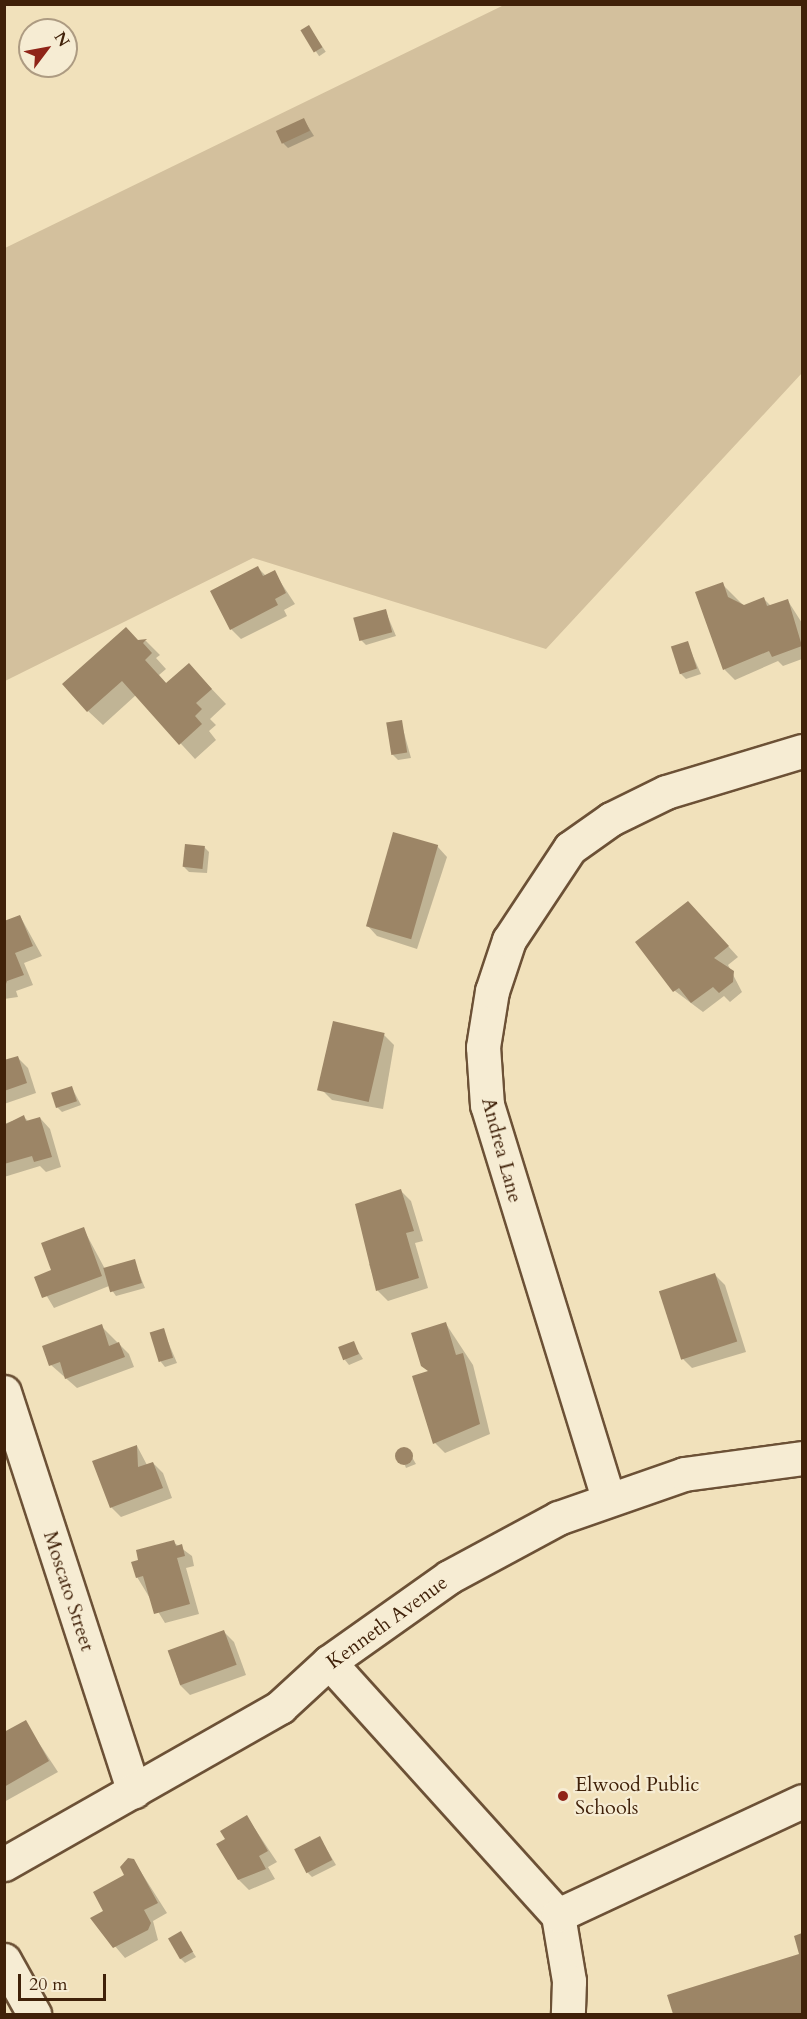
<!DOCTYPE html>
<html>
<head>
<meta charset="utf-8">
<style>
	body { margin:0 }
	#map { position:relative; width:807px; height:2019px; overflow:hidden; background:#f1e1bb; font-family:Cardo,serif }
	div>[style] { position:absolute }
	.green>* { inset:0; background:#d3c09d }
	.shadow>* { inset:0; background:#0003; transform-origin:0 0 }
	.building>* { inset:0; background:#9c8566; transform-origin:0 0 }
	.round { border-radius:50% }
	.roads { filter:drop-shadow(2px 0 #6c5136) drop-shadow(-2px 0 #6c5136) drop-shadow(0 2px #6c5136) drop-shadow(0 -2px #6c5136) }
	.minor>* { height:33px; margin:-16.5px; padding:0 16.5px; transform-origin:16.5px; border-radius:16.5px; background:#f6ecd3 }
	.dots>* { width:16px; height:16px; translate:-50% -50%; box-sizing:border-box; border:3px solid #f6ecd3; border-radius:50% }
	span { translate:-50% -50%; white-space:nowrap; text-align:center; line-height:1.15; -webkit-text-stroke:4.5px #f6ecd3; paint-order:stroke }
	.street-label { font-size:20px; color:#402109 }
	.poi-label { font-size:20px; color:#402109 }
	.left { translate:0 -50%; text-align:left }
	.frame { position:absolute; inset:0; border:6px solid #402109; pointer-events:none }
	.north { position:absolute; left:18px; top:18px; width:60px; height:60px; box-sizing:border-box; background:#f6ecd3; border:2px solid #ad9b82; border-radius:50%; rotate:58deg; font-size:16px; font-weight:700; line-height:24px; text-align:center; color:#402109 }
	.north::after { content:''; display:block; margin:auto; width:21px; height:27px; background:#8f2418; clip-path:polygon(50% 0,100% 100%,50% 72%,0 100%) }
	.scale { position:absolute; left:18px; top:1974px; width:88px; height:27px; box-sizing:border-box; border:3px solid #402109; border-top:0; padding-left:8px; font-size:18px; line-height:21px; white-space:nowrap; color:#402109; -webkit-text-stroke:4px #f6ecd3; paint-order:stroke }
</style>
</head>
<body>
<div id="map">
	<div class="green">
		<div style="clip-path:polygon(504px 5px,802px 5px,802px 373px,546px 649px,253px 558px,5px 681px,5px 248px)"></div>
	</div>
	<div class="shadow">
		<div style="left:309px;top:27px;width:30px;height:8px;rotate:56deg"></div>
		<div style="clip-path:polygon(304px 120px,314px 136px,288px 148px,283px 143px)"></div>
		<div style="clip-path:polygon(258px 568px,266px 576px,274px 572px,295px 604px,284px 610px,287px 616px,241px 639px,231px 629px)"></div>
		<div style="clip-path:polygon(722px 584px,744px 606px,764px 599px,771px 606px,788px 601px,802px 623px,802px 659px,783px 666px,778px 661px,735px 680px,725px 670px,697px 593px)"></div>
		<div style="clip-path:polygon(385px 610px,396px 636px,366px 645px,361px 640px)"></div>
		<div style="clip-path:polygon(146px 641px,160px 655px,156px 658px,166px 669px,159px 675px,167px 684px,189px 665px,226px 704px,210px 719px,216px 725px,209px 731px,216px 740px,195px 759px,136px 695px,103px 725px,88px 711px,139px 642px)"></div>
		<div style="clip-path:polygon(687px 643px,701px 674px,686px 679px,681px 674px)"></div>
		<div style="clip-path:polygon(401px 722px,411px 758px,398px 760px,393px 755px)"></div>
		<div style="clip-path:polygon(437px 846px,447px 857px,417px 949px,377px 936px,367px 925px)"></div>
		<div style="clip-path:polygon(204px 847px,209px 852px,207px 873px,189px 872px,184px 867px)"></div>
		<div style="clip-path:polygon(698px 913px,738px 957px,728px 965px,742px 992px,730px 1002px,724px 996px,703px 1012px,675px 991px,637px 942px)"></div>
		<div style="clip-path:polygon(20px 916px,42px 956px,24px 963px,33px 985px,16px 991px,18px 997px,4px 999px,4px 923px)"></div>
		<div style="clip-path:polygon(384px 1035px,394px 1045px,383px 1109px,332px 1100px,322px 1090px)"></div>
		<div style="clip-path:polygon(18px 1058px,28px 1068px,36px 1093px,4px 1104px,4px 1062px)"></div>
		<div style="clip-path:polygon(72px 1088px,81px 1105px,62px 1112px,57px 1107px)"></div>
		<div style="clip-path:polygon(24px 1117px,29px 1122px,40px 1118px,50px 1129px,61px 1167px,46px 1172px,40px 1166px,4px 1177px,4px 1124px)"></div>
		<div style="clip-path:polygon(401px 1191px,411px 1201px,423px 1241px,415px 1243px,428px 1288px,388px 1301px,378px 1291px,369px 1264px,375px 1262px)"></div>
		<div style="clip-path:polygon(83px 1228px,105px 1269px,134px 1261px,145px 1288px,116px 1296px,109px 1286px,54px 1308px,36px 1278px,53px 1271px)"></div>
		<div style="clip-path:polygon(715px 1275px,725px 1285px,746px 1352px,692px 1368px,682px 1358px)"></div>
		<div style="clip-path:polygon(446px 1324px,473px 1365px,490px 1434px,445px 1453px,435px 1443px)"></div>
		<div style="clip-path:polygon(101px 1326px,129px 1354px,134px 1367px,77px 1388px,51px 1365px,44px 1347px)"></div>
		<div style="clip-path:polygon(163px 1330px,177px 1363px,165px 1367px,161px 1362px)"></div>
		<div style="clip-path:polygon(353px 1343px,363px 1359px,349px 1365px,345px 1360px)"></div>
		<div style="clip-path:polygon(137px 1446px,147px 1465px,153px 1463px,163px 1473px,172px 1498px,121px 1517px,111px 1507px)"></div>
		<div style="clip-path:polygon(407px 1449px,416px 1464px,406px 1468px,399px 1450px)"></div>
		<div style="clip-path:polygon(173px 1542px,192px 1556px,194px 1566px,186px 1568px,199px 1614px,165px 1623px,137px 1577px)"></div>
		<div style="clip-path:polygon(224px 1632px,234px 1642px,246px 1675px,190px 1695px,180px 1685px,169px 1651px)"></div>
		<div style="clip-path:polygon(25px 1722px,58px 1772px,4px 1802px,4px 1737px)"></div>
		<div style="clip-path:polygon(247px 1817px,277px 1862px,268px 1867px,275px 1879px,249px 1890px,239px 1880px,227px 1839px)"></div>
		<div style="clip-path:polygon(320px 1838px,336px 1865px,312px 1877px,308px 1873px)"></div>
		<div style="clip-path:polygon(134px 1861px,167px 1913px,153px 1921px,158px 1940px,125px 1958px,92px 1919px,105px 1912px,126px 1876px,124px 1862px)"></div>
		<div style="clip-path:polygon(180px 1932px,196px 1957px,185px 1963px,181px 1959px)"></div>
		<div style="clip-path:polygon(802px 1935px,802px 2014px,675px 2014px,669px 1996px,801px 1955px,796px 1937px)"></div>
	</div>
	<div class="building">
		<div style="left:309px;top:25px;width:26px;height:10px;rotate:59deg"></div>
		<div style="left:304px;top:118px;width:14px;height:31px;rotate:65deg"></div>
		<div style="clip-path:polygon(258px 566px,263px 576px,275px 570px,286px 593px,275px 599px,278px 605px,230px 630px,210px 591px)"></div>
		<div style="clip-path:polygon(723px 582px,728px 597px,744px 605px,764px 597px,767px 606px,788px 599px,802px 646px,772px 657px,769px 651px,723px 670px,695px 592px)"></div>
		<div style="left:386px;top:609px;width:24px;height:34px;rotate:75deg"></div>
		<div style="clip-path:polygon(126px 627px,138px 640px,147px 639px,143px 643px,152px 653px,145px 660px,166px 683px,189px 663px,212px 689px,196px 703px,202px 709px,195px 716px,202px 724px,179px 745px,122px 681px,87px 712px,62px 684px)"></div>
		<div style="left:688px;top:641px;width:29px;height:18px;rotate:72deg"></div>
		<div style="left:402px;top:720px;width:33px;height:16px;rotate:81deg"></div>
		<div style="left:393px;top:832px;width:47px;height:98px;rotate:16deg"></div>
		<div style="left:185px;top:844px;width:20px;height:23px;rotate:6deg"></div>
		<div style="clip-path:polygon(688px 901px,729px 946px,714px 958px,734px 971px,733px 982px,719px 993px,713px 987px,691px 1003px,679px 988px,673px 992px,635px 942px)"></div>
		<div style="clip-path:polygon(20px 915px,33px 946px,15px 953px,24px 975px,7px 981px,4px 990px,4px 921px)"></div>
		<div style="left:333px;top:1021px;width:53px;height:71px;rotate:13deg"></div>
		<div style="clip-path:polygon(18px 1056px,27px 1083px,4px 1091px,4px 1060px)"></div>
		<div style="left:72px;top:1086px;width:16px;height:22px;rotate:72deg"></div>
		<div style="clip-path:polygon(24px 1115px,26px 1121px,40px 1117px,52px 1157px,34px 1162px,32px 1156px,4px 1164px,4px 1125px)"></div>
		<div style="clip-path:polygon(401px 1189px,414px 1231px,406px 1233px,419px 1278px,376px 1291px,355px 1204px)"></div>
		<div style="clip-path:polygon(84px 1227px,102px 1276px,42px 1298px,34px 1277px,51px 1270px,41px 1243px)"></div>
		<div style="left:135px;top:1259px;width:25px;height:33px;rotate:74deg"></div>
		<div style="left:715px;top:1273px;width:72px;height:59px;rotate:72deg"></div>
		<div style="clip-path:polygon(446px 1322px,456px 1355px,463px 1353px,480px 1424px,433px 1444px,412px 1376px,428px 1371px,421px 1366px,411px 1333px)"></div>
		<div style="clip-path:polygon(102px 1324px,109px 1346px,119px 1342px,125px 1357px,65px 1379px,60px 1362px,49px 1366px,42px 1346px)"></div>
		<div style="left:164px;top:1328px;width:31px;height:15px;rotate:73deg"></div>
		<div style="left:354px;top:1341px;width:14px;height:17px;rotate:69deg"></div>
		<div style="clip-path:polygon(137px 1445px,138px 1467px,153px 1462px,163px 1488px,110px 1508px,92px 1461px)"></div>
		<div class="round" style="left:395px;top:1447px;width:18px;height:18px"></div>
		<div style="clip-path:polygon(174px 1540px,176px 1546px,182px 1544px,185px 1556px,177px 1558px,190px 1604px,154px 1614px,143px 1576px,136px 1578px,131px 1562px,138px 1560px,136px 1550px)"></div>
		<div style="left:224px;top:1630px;width:37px;height:60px;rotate:70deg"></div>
		<div style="clip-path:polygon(26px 1720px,49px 1761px,4px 1787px,4px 1732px)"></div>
		<div style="clip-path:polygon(247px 1815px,268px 1851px,259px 1856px,266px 1869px,238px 1880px,216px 1844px,225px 1839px,220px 1831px)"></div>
		<div style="left:320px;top:1836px;width:27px;height:29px;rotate:63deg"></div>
		<div style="clip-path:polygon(128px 1858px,134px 1859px,158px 1903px,144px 1910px,151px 1923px,148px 1930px,113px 1948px,90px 1918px,103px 1911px,93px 1892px,124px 1875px,120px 1867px)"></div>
		<div style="left:181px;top:1931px;width:24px;height:15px;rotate:60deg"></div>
		<div style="clip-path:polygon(802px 1933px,802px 2014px,673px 2014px,667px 1995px,799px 1954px,794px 1936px)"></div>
	</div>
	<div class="roads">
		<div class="minor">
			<div style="left:4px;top:1392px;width:420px;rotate:72deg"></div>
			<div style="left:608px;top:1498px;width:411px;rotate:-107.1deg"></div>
			<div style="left:487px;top:1105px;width:58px;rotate:-93.9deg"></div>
			<div style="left:483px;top:1047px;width:57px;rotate:-80.9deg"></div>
			<div style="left:492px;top:991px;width:54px;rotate:-71.6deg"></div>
			<div style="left:509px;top:940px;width:110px;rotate:-56.5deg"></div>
			<div style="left:570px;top:848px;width:50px;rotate:-35.3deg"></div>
			<div style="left:611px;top:819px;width:61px;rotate:-26.1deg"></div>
			<div style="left:666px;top:792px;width:142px;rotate:-16.8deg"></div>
			<div style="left:329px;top:1662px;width:341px;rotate:47.9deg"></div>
			<div style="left:558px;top:1915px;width:67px;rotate:80.5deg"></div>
			<div style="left:569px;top:1981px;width:33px;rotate:92deg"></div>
			<div style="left:4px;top:1864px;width:318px;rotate:-29.6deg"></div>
			<div style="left:280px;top:1707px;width:67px;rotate:-42.6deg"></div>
			<div style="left:329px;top:1662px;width:147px;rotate:-35.3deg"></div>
			<div style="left:449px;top:1577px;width:124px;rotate:-28.4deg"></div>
			<div style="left:558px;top:1518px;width:133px;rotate:-19.2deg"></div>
			<div style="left:684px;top:1474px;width:119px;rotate:-7.7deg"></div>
			<div style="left:558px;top:1915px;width:269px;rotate:-25deg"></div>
			<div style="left:4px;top:1960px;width:62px;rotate:60.9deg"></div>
		</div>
	</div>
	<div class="dots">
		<div style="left:563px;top:1796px;background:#8f2418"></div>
	</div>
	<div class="street-label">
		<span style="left:502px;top:1150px;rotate:75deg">Andrea Lane</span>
		<span style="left:69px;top:1591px;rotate:72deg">Moscato Street</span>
		<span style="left:387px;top:1622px;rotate:-36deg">Kenneth Avenue</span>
	</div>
	<div class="poi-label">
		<span class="left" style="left:575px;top:1796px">Elwood Public<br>Schools</span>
	</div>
	<div class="frame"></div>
	<div class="north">N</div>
	<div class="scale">20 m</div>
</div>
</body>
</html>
